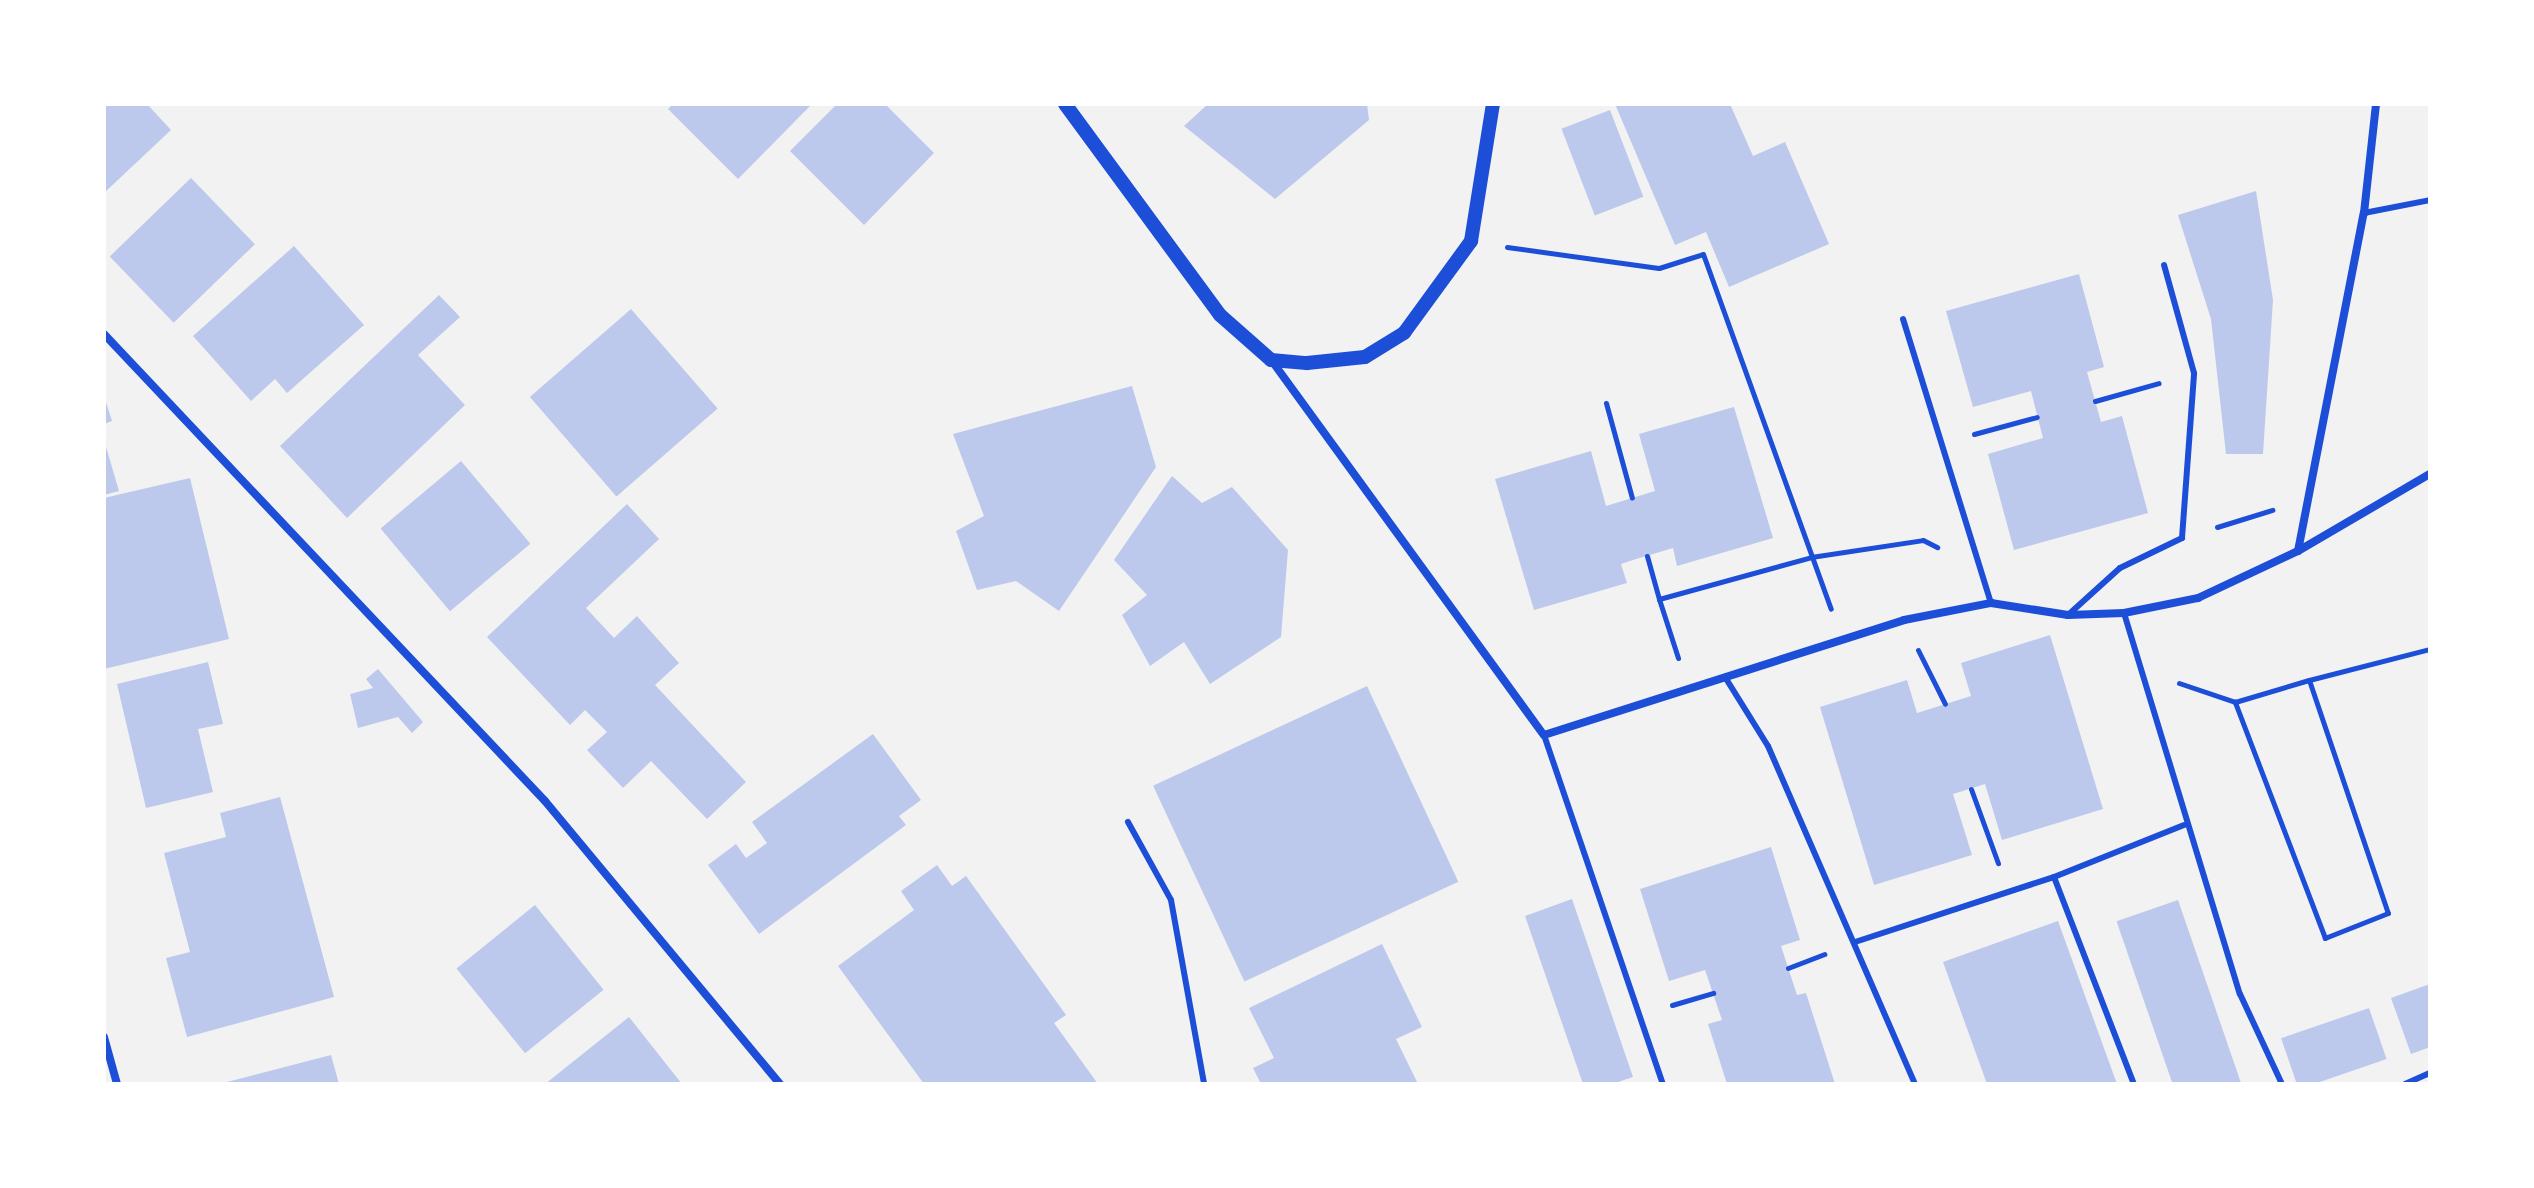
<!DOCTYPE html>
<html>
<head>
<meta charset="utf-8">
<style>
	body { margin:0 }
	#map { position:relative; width:2534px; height:1188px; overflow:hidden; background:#f2f2f2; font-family:"Open Sans",sans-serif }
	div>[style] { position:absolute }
	.building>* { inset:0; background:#bdc9ec; transform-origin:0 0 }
	.path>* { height:5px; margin:-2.5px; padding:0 2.5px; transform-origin:2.5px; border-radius:2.5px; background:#1d4ed8 }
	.service>* { height:6px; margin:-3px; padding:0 3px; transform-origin:3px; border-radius:3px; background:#1d4ed8 }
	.minor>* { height:8px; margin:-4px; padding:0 4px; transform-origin:4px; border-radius:4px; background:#1d4ed8 }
	.tertiary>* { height:14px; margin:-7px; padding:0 7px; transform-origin:7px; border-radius:7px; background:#1d4ed8 }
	span { translate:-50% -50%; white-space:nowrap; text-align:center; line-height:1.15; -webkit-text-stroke:8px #fff; paint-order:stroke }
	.frame { position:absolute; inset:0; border:106px solid #fff; pointer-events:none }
</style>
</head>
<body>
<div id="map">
	<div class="building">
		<div style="clip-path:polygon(104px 104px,147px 104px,171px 130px,104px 193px)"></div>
		<div style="clip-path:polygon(673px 104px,812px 104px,738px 179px,668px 109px)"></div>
		<div style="clip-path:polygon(837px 104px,885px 104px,934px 153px,864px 225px,790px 151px)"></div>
		<div style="clip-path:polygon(1208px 104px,1367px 104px,1369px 120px,1275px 199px,1184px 126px)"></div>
		<div style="clip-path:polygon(1615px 104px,1730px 104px,1753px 156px,1785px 142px,1829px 244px,1729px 287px,1706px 232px,1675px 245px)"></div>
		<div style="left:1610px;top:110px;width:93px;height:52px;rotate:69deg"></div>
		<div style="left:191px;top:178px;width:92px;height:113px;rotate:46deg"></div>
		<div style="clip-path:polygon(2256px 191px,2273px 300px,2263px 454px,2226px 454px,2211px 319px,2178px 215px)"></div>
		<div style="clip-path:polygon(294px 246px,364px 325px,287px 393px,275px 379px,251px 401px,193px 336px)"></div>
		<div style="clip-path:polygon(2079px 274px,2104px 367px,2087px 372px,2101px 422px,2122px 416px,2148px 513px,2014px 550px,1988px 454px,2043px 438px,2031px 391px,1973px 407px,1946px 311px)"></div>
		<div style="clip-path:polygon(439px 295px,460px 317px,418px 355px,465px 405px,347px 518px,280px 446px)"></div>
		<div style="left:631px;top:309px;width:132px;height:134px;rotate:49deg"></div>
		<div style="clip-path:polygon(1132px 386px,1156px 467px,1059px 611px,1016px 581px,977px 590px,956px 531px,984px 516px,953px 434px)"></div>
		<div style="clip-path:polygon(104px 396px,112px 421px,104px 424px)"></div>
		<div style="clip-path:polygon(1734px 407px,1773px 538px,1677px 566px,1673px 548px,1636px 559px,1621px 564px,1627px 583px,1534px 610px,1495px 479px,1591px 451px,1606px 506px,1655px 491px,1639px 434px)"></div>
		<div style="clip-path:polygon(104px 440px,119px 491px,104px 495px)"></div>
		<div style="left:461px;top:461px;width:108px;height:105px;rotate:50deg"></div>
		<div style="clip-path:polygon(1172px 476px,1202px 503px,1232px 487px,1288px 550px,1281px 637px,1210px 684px,1184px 642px,1150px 666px,1122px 615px,1147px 595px,1114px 560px)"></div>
		<div style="clip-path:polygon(190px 478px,229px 639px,104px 669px,104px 498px)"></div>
		<div style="clip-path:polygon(627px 504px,659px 539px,586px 608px,614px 638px,637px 616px,679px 663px,655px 685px,746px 782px,707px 819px,651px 761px,623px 788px,587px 750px,607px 732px,585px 710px,570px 725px,487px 637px)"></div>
		<div style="clip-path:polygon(2050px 635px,2103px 809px,2002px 840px,1985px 784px,1953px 794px,1972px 855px,1874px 885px,1820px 707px,1907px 680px,1917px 713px,1971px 696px,1961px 663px)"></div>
		<div style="clip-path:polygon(208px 662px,223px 724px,198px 729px,213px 792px,146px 808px,117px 684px)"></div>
		<div style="clip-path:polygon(378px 669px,423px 722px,412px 733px,398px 717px,358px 728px,350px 694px,373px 688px,366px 679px)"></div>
		<div style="left:1367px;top:686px;width:216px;height:236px;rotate:65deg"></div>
		<div style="clip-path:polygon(873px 734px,921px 800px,899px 816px,906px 825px,759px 934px,708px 865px,736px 844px,746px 858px,767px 843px,752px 822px)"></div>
		<div style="clip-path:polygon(280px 797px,334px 997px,187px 1037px,166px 958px,190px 952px,164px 853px,226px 837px,220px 813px)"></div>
		<div style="clip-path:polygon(1771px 847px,1800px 940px,1781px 946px,1797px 995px,1806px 993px,1835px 1084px,1727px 1084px,1708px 1024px,1722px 1020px,1705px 970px,1669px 981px,1640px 889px)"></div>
		<div style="clip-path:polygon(937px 865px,952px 886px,966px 876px,1066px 1015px,1054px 1023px,1098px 1084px,924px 1084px,838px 966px,914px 910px,901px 891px)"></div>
		<div style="clip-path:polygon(1572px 899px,1633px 1077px,1612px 1084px,1583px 1084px,1525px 916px)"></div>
		<div style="left:2178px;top:900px;width:194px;height:65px;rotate:71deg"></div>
		<div style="left:535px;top:905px;width:109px;height:101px;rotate:51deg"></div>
		<div style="clip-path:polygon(2058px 921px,2117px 1084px,1987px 1084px,1943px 962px)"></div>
		<div style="clip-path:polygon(1382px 944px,1422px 1027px,1396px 1039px,1418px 1084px,1261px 1084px,1253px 1068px,1274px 1058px,1249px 1008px)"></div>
		<div style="clip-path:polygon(2430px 984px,2430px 1047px,2411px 1054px,2391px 998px)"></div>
		<div style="left:2369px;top:1008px;width:54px;height:93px;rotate:71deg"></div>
		<div style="clip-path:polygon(629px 1017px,682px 1084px,545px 1084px)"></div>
		<div style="clip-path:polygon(331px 1055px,339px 1084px,223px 1084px,223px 1083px)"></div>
	</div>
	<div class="path">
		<div style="left:1507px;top:247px;width:153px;rotate:7.9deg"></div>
		<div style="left:1659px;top:268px;width:46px;rotate:-17.7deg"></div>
		<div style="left:1703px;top:254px;width:377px;rotate:70.2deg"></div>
		<div style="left:2095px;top:401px;width:66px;rotate:-15.7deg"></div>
		<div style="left:1606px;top:403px;width:98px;rotate:74.7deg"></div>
		<div style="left:1974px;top:434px;width:65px;rotate:-15.1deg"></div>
		<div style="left:2217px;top:527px;width:58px;rotate:-17.2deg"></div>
		<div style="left:1647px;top:556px;width:45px;rotate:74.4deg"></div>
		<div style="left:1659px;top:599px;width:158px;rotate:-15.4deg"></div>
		<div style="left:1811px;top:557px;width:113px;rotate:-8.6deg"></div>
		<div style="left:1923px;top:540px;width:16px;rotate:27deg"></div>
		<div style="left:1659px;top:599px;width:62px;rotate:72.1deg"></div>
		<div style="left:1918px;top:650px;width:60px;rotate:63.4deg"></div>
		<div style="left:2309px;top:680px;width:246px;rotate:71.3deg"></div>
		<div style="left:2388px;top:913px;width:68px;rotate:158.4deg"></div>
		<div style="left:2325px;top:938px;width:253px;rotate:-110.9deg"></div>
		<div style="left:2235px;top:702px;width:77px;rotate:-16.6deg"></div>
		<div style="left:2309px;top:680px;width:125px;rotate:-14.4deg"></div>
		<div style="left:2179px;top:683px;width:59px;rotate:18.7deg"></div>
		<div style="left:1971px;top:789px;width:79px;rotate:70deg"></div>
		<div style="left:1788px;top:968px;width:39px;rotate:-21deg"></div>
		<div style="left:1672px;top:1005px;width:43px;rotate:-16.3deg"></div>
	</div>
	<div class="service">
		<div style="left:2364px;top:213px;width:67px;rotate:-11.1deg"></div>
		<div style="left:1903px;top:319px;width:297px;rotate:72.8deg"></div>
		<div style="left:2124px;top:613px;width:398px;rotate:73.1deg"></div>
		<div style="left:2240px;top:994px;width:99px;rotate:65deg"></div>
		<div style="left:2068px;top:615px;width:70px;rotate:-42.1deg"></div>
		<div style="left:2120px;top:568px;width:69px;rotate:-25.8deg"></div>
		<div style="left:2182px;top:538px;width:165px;rotate:-85.8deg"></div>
		<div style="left:2194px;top:373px;width:112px;rotate:-105.5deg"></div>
		<div style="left:1725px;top:677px;width:81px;rotate:58.1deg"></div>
		<div style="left:1768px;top:746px;width:369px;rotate:66.5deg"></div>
		<div style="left:1544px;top:735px;width:369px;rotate:71.2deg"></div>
		<div style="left:1128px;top:822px;width:89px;rotate:61.1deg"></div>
		<div style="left:1171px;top:900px;width:187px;rotate:79.8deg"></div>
		<div style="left:2054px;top:877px;width:140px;rotate:-21.8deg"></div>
		<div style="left:1855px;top:942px;width:209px;rotate:-18.1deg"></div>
		<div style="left:2054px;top:877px;width:222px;rotate:68.9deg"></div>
		<div style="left:2405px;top:1084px;width:27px;rotate:-24deg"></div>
	</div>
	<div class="minor">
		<div style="left:104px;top:334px;width:642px;rotate:46.64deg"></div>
		<div style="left:545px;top:801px;width:368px;rotate:50.3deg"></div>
		<div style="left:1272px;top:361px;width:462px;rotate:54deg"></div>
		<div style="left:1544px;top:735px;width:378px;rotate:-17.7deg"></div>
		<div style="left:1904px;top:620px;width:89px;rotate:-11.1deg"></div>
		<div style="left:1991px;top:603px;width:78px;rotate:8.9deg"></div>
		<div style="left:2068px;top:615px;width:56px;rotate:-2deg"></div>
		<div style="left:2124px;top:613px;width:76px;rotate:-11.5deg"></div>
		<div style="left:2198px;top:598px;width:110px;rotate:-25.2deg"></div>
		<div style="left:2298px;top:551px;width:344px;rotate:-79deg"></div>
		<div style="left:2364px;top:213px;width:110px;rotate:-83.7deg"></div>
		<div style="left:2298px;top:551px;width:153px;rotate:-30.3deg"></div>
		<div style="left:104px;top:1037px;width:49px;rotate:74.5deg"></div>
	</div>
	<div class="tertiary">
		<div style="left:1065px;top:104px;width:262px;rotate:53.7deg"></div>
		<div style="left:1220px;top:315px;width:68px;rotate:41.4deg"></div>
		<div style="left:1271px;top:360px;width:36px;rotate:5deg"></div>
		<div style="left:1307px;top:363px;width:58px;rotate:-5.9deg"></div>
		<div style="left:1365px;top:357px;width:46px;rotate:-31.6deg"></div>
		<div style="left:1404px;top:333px;width:114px;rotate:-53.9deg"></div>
		<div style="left:1471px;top:241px;width:139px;rotate:-80.9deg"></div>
	</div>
	<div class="frame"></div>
</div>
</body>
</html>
